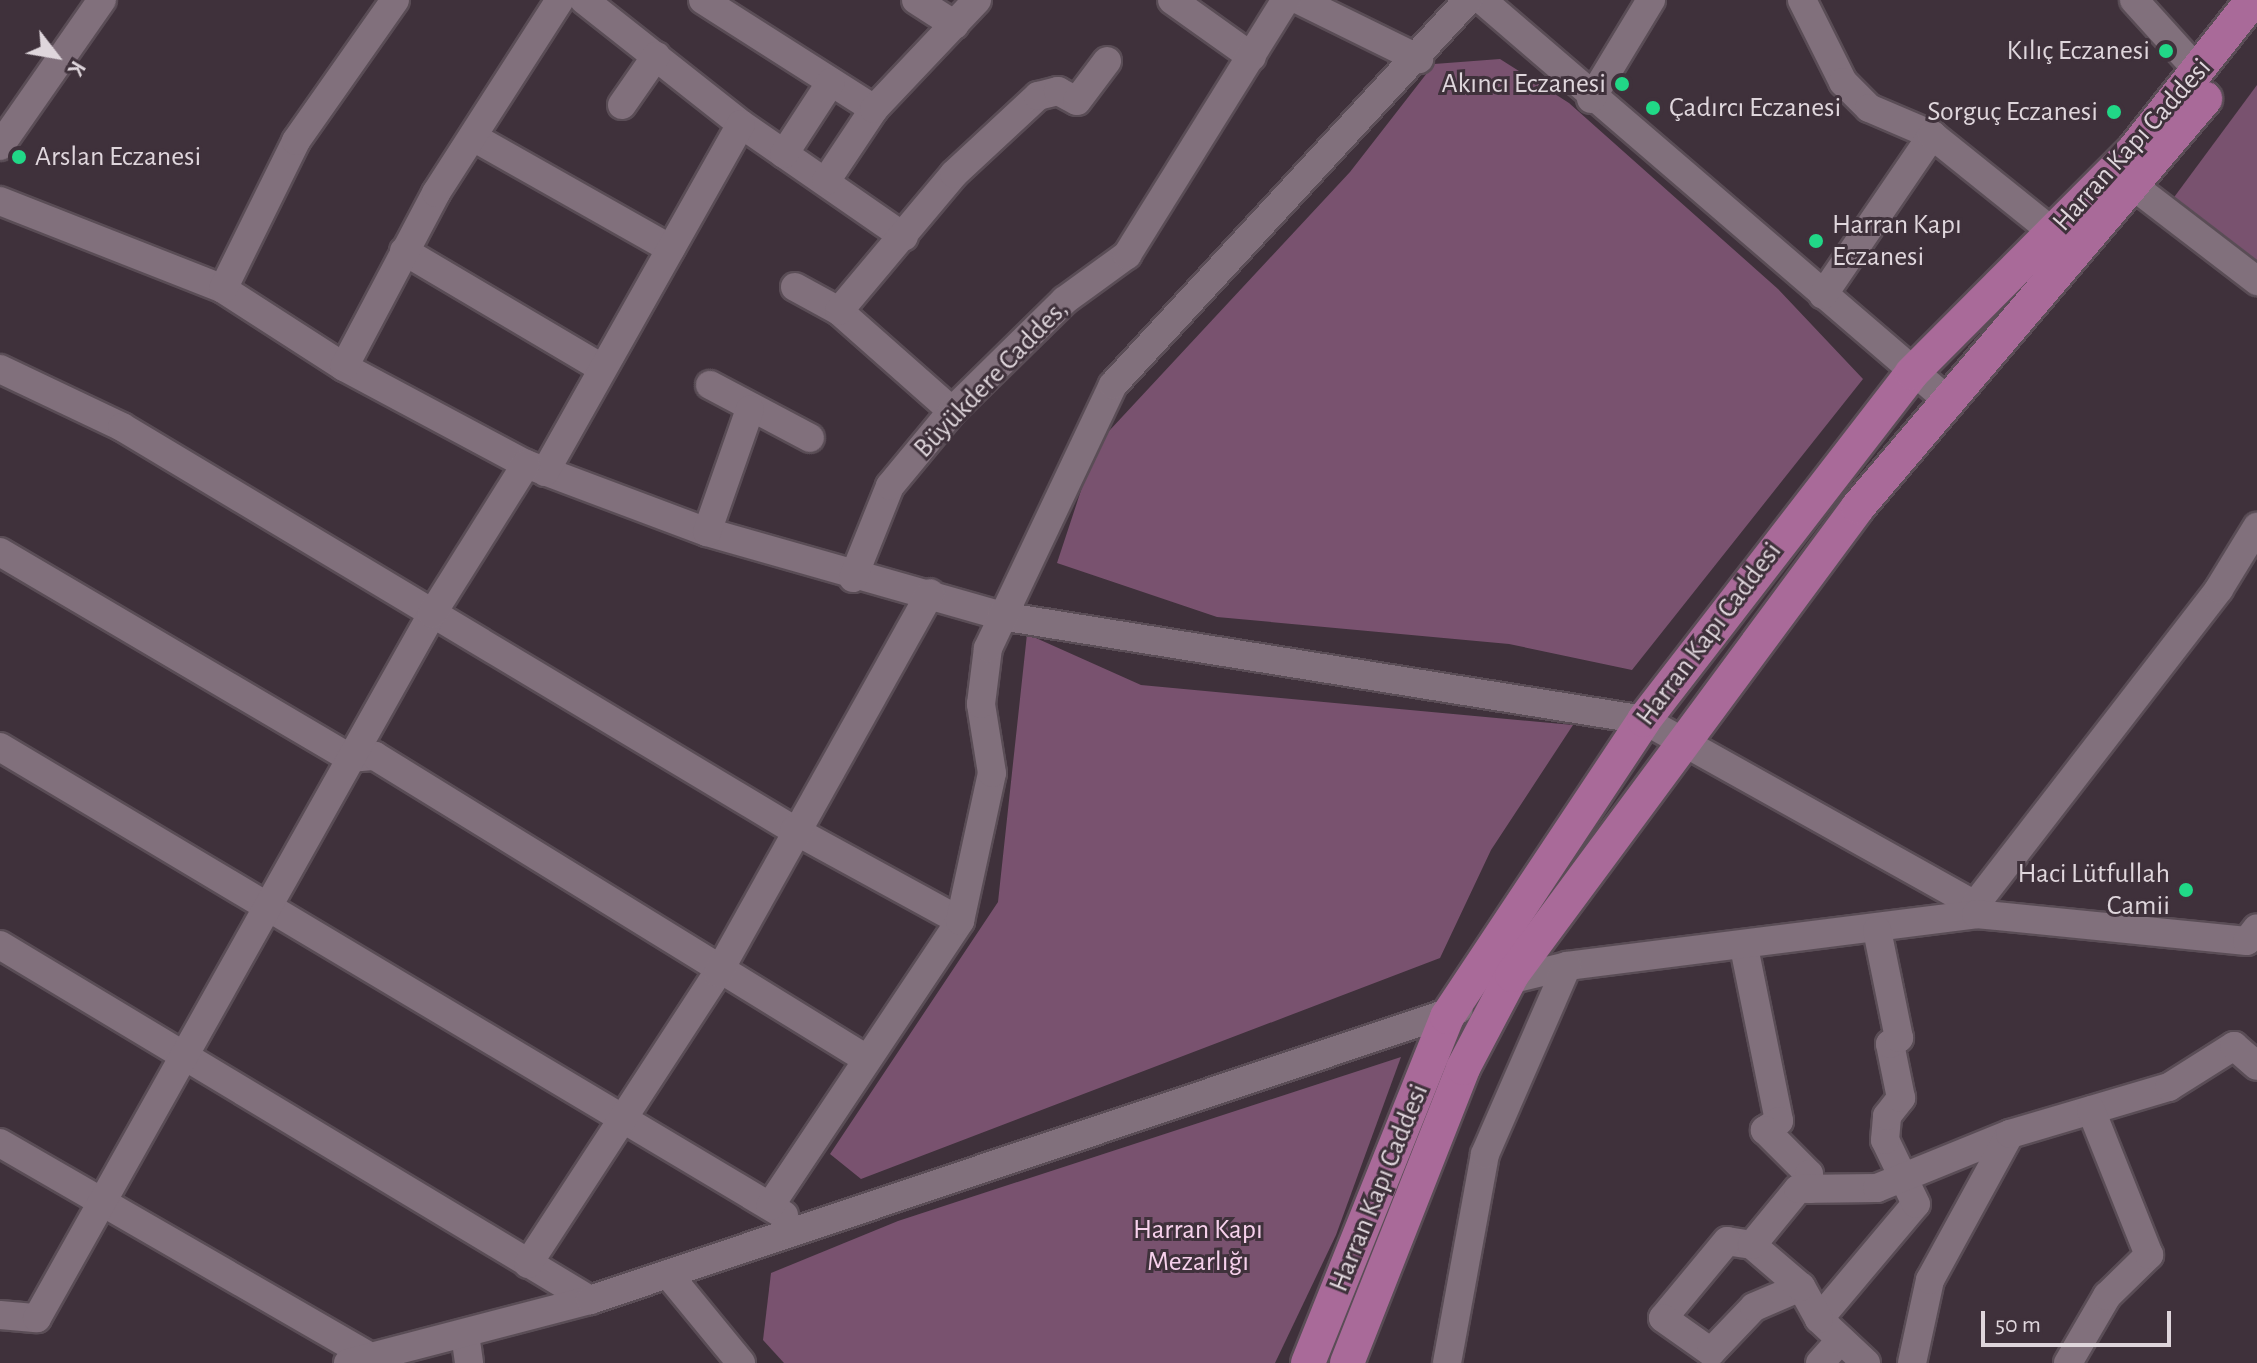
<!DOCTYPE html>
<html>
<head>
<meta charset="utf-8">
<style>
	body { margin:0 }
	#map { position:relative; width:2257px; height:1363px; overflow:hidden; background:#3f313b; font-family:"Alegreya Sans",sans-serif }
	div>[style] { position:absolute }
	.green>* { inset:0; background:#79526f }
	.roads { filter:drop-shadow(2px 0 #5a4d56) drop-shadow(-2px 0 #5a4d56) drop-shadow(0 2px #5a4d56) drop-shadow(0 -2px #5a4d56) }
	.minor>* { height:28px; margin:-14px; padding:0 14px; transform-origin:14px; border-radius:14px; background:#81707c }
	.major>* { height:34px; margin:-17px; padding:0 17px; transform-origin:17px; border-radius:17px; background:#a96a99 }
	.dots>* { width:22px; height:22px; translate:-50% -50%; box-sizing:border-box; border:4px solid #3f313b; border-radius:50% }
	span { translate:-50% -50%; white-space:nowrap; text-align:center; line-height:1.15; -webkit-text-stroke:6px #3f313b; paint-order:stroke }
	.poi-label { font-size:28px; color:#dfd6dc }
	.right { translate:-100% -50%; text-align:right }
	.left { translate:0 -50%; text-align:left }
	.street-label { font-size:28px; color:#dfd6dc }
	.park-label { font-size:28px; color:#f7d1ec }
	.north { position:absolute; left:16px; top:16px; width:80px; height:80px; -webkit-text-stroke:6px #3f313b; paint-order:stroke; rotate:121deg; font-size:22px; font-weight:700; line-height:32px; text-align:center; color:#dfd6dc }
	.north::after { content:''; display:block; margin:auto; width:28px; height:36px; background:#dfd6dc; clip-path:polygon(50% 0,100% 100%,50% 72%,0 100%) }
	.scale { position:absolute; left:1981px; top:1311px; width:190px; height:36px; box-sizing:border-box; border:4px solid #dfd6dc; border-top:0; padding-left:10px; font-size:24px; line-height:28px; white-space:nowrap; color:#dfd6dc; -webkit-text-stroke:6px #3f313b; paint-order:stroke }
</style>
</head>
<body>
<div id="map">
	<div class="green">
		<div style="clip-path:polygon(1500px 59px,1569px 103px,1778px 289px,1863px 379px,1632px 670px,1509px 644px,1217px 617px,1057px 563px,1096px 445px,1350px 172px,1434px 64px)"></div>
		<div style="clip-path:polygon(2257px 85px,2257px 266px,2172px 200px)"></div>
		<div style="clip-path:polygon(1027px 634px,1141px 685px,1573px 725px,1491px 850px,1440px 958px,861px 1179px,830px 1154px,998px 902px)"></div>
		<div style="clip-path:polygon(1401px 1057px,1336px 1235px,1275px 1363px,784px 1363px,763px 1340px,771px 1273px,898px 1221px)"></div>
	</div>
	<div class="roads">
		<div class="minor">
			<div style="left:584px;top:0;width:200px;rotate:38.3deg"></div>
			<div style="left:741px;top:124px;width:198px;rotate:34.7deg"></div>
			<div style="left:703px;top:0;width:203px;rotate:32.5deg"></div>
			<div style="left:916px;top:0;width:46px;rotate:32.7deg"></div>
			<div style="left:1172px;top:0;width:98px;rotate:35.5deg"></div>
			<div style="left:1299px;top:0;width:134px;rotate:26.2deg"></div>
			<div style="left:1482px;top:0;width:613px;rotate:40.7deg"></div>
			<div style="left:1802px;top:0;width:92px;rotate:63.4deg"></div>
			<div style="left:1843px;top:82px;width:37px;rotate:45deg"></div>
			<div style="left:1869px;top:108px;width:69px;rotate:23.2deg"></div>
			<div style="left:2134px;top:0;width:97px;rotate:47.9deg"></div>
			<div style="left:1591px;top:99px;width:116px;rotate:-58.8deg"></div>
			<div style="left:622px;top:105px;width:60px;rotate:-55.2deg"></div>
			<div style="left:473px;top:137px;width:227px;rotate:29.5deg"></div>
			<div style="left:0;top:146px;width:178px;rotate:-55.1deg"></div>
			<div style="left:784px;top:154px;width:86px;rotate:-56.9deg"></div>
			<div style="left:826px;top:181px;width:87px;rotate:-56.3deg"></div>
			<div style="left:874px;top:109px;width:150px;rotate:-46.6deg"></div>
			<div style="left:2132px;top:185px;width:158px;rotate:37.5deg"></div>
			<div style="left:0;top:201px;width:240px;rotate:21.5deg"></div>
			<div style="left:223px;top:289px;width:144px;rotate:32.8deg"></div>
			<div style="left:344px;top:367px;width:206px;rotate:28.1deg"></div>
			<div style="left:526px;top:464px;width:193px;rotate:20.6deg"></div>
			<div style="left:707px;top:532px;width:306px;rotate:15.9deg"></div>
			<div style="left:1001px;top:616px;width:651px;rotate:9.19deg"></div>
			<div style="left:1644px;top:720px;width:379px;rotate:29.2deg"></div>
			<div style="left:1975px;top:905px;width:9px;rotate:84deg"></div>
			<div style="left:404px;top:251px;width:230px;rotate:30.6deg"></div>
			<div style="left:795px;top:287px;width:50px;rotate:28.6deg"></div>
			<div style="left:839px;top:311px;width:151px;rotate:41.5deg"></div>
			<div style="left:223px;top:289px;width:165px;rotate:-63.7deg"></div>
			<div style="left:296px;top:141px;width:172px;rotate:-54.9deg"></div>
			<div style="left:1823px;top:295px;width:194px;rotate:-55.7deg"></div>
			<div style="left:1932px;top:135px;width:156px;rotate:38.8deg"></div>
			<div style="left:839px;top:311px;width:179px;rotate:-50deg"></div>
			<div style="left:954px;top:174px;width:115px;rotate:-42.9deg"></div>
			<div style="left:1038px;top:96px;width:21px;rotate:-14deg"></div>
			<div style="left:1058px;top:91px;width:21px;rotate:28deg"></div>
			<div style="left:1077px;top:101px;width:50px;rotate:-53.1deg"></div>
			<div style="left:344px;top:367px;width:197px;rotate:-62.1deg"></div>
			<div style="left:436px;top:193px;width:229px;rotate:-57.3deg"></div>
			<div style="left:0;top:369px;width:135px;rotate:25.4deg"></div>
			<div style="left:122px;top:427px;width:784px;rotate:30.95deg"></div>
			<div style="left:794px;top:830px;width:189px;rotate:28.7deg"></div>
			<div style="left:710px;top:385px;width:113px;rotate:27.9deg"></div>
			<div style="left:545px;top:472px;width:399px;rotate:-60.6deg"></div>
			<div style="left:707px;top:532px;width:130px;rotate:-70.7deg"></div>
			<div style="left:0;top:552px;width:406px;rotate:30.5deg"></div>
			<div style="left:350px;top:758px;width:25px;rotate:-5deg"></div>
			<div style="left:375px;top:756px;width:576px;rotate:31.65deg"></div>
			<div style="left:853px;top:578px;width:99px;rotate:-68.1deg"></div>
			<div style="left:890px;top:486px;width:97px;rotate:-50.4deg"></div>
			<div style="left:952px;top:411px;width:158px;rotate:-44.5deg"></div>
			<div style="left:1065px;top:300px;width:77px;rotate:-36deg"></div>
			<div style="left:1127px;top:255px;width:301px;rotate:-58.1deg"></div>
			<div style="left:0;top:747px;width:913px;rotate:30.83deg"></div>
			<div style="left:1975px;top:905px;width:399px;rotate:-52.3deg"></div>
			<div style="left:2219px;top:589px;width:73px;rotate:-58.5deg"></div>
			<div style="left:0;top:945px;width:689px;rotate:31.04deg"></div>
			<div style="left:1744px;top:947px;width:177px;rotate:78.6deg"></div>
			<div style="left:1779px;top:1121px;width:17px;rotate:147deg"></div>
			<div style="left:1765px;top:1130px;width:62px;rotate:45deg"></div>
			<div style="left:1809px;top:1174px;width:15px;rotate:86deg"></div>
			<div style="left:1501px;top:982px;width:68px;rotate:-13.6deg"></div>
			<div style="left:1567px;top:966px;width:412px;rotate:-7.2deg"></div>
			<div style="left:1976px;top:914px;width:272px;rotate:5.7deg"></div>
			<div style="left:2247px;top:941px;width:16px;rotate:-52deg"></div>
			<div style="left:0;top:1143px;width:427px;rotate:30deg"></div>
			<div style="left:770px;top:1206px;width:343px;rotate:-56.3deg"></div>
			<div style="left:960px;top:921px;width:151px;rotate:-77.8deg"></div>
			<div style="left:992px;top:773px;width:70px;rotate:-99.1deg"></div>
			<div style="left:981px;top:704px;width:56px;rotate:-82.9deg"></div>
			<div style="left:988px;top:648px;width:291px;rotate:-64.6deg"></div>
			<div style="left:1113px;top:385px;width:524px;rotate:-47.32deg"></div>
			<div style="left:1752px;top:1245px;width:25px;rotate:-171deg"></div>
			<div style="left:1727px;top:1241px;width:100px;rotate:129.7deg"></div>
			<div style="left:1663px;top:1318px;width:59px;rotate:35.3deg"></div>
			<div style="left:1711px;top:1352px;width:62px;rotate:-46.3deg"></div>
			<div style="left:1754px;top:1307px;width:51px;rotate:-23.1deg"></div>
			<div style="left:528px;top:1264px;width:348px;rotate:-56.9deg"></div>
			<div style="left:718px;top:973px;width:435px;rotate:-60.8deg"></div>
			<div style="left:668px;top:1274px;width:115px;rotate:50.6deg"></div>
			<div style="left:0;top:1315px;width:37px;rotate:5deg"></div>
			<div style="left:37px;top:1318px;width:807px;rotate:-60.7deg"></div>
			<div style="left:432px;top:614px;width:177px;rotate:-57.9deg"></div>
			<div style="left:1819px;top:1319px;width:150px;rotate:-49.9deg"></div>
			<div style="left:1916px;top:1204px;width:71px;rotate:-115.8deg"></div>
			<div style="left:1885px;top:1140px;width:24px;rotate:-85deg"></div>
			<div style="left:1887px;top:1116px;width:23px;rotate:-52deg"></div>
			<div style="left:1901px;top:1098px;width:55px;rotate:-101.5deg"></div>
			<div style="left:1890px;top:1044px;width:11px;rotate:-34deg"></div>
			<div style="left:1899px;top:1038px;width:110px;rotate:-101.5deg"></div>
			<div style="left:465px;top:1334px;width:29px;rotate:82deg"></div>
			<div style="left:348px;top:1363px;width:250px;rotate:-14.6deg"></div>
			<div style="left:590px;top:1300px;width:916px;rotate:-18.51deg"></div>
			<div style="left:1447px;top:1363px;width:212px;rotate:-79.7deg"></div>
			<div style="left:1485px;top:1154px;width:205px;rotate:-66.4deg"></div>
			<div style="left:1820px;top:1363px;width:31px;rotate:-48deg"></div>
			<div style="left:1866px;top:1363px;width:64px;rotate:-136.9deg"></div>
			<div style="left:1819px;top:1319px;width:37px;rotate:-119deg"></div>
			<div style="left:1801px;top:1287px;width:65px;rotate:-139.4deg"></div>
			<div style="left:1752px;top:1245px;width:72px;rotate:-50.6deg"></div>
			<div style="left:1798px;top:1189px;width:79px;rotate:-0.7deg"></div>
			<div style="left:1877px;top:1188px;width:144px;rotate:-22.1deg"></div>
			<div style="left:1912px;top:1363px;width:85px;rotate:-77.8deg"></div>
			<div style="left:1930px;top:1280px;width:166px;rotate:-61.3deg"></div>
			<div style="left:2010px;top:1134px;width:166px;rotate:-16.5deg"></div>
			<div style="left:2169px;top:1087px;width:77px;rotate:-32.2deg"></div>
			<div style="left:2234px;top:1046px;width:30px;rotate:41deg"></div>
			<div style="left:2068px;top:1363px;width:78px;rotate:-59.8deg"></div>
			<div style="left:2107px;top:1296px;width:59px;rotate:-44.3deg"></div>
			<div style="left:2149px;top:1255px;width:156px;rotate:-111.8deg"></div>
		</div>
		<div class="major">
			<div style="left:1308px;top:1363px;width:373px;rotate:-68.1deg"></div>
			<div style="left:1447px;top:1017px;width:356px;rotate:-56.4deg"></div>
			<div style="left:1644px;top:720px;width:438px;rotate:-52.3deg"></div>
			<div style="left:1912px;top:373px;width:315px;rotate:-45.1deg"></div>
			<div style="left:2134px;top:150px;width:191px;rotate:-51.6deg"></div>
			<div style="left:1347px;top:1363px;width:317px;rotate:-68.5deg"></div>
			<div style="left:1463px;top:1068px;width:105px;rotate:-62.2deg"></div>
			<div style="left:1512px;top:975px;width:582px;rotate:-53.52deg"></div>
			<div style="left:1858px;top:507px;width:536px;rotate:-49.62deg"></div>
		</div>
	</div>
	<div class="dots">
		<div style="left:2166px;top:51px;background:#21d887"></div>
		<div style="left:1622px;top:84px;background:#21d887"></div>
		<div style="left:1653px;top:108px;background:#21d887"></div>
		<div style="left:2114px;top:112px;background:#21d887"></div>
		<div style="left:19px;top:157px;background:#21d887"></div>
		<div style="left:1816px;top:241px;background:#21d887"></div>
		<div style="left:2186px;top:890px;background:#21d887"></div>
	</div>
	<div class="poi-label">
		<span class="right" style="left:2150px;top:51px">Kılıç Eczanesi</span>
		<span class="right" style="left:1606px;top:84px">Akıncı Eczanesi</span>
		<span class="left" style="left:1669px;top:108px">Çadırcı Eczanesi</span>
		<span class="right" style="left:2098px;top:112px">Sorguç Eczanesi</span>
		<span class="left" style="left:35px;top:157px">Arslan Eczanesi</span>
		<span class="left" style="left:1832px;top:241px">Harran Kapı<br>Eczanesi</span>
		<span class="right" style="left:2170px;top:890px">Haci Lütfullah<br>Camii</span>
	</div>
	<div class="street-label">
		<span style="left:2132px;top:145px;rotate:-48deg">Harran Kapı Caddesi</span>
		<span style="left:991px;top:379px;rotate:-46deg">Büyükdere Caddes,</span>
		<span style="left:1709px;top:634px;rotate:-53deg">Harran Kapı Caddesi</span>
		<span style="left:1379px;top:1188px;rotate:-68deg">Harran Kapı Caddesi</span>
	</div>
	<div class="park-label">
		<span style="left:1198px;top:1246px">Harran Kapı<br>Mezarlığı</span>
	</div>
	<div class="north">K</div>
	<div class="scale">50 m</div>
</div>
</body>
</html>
